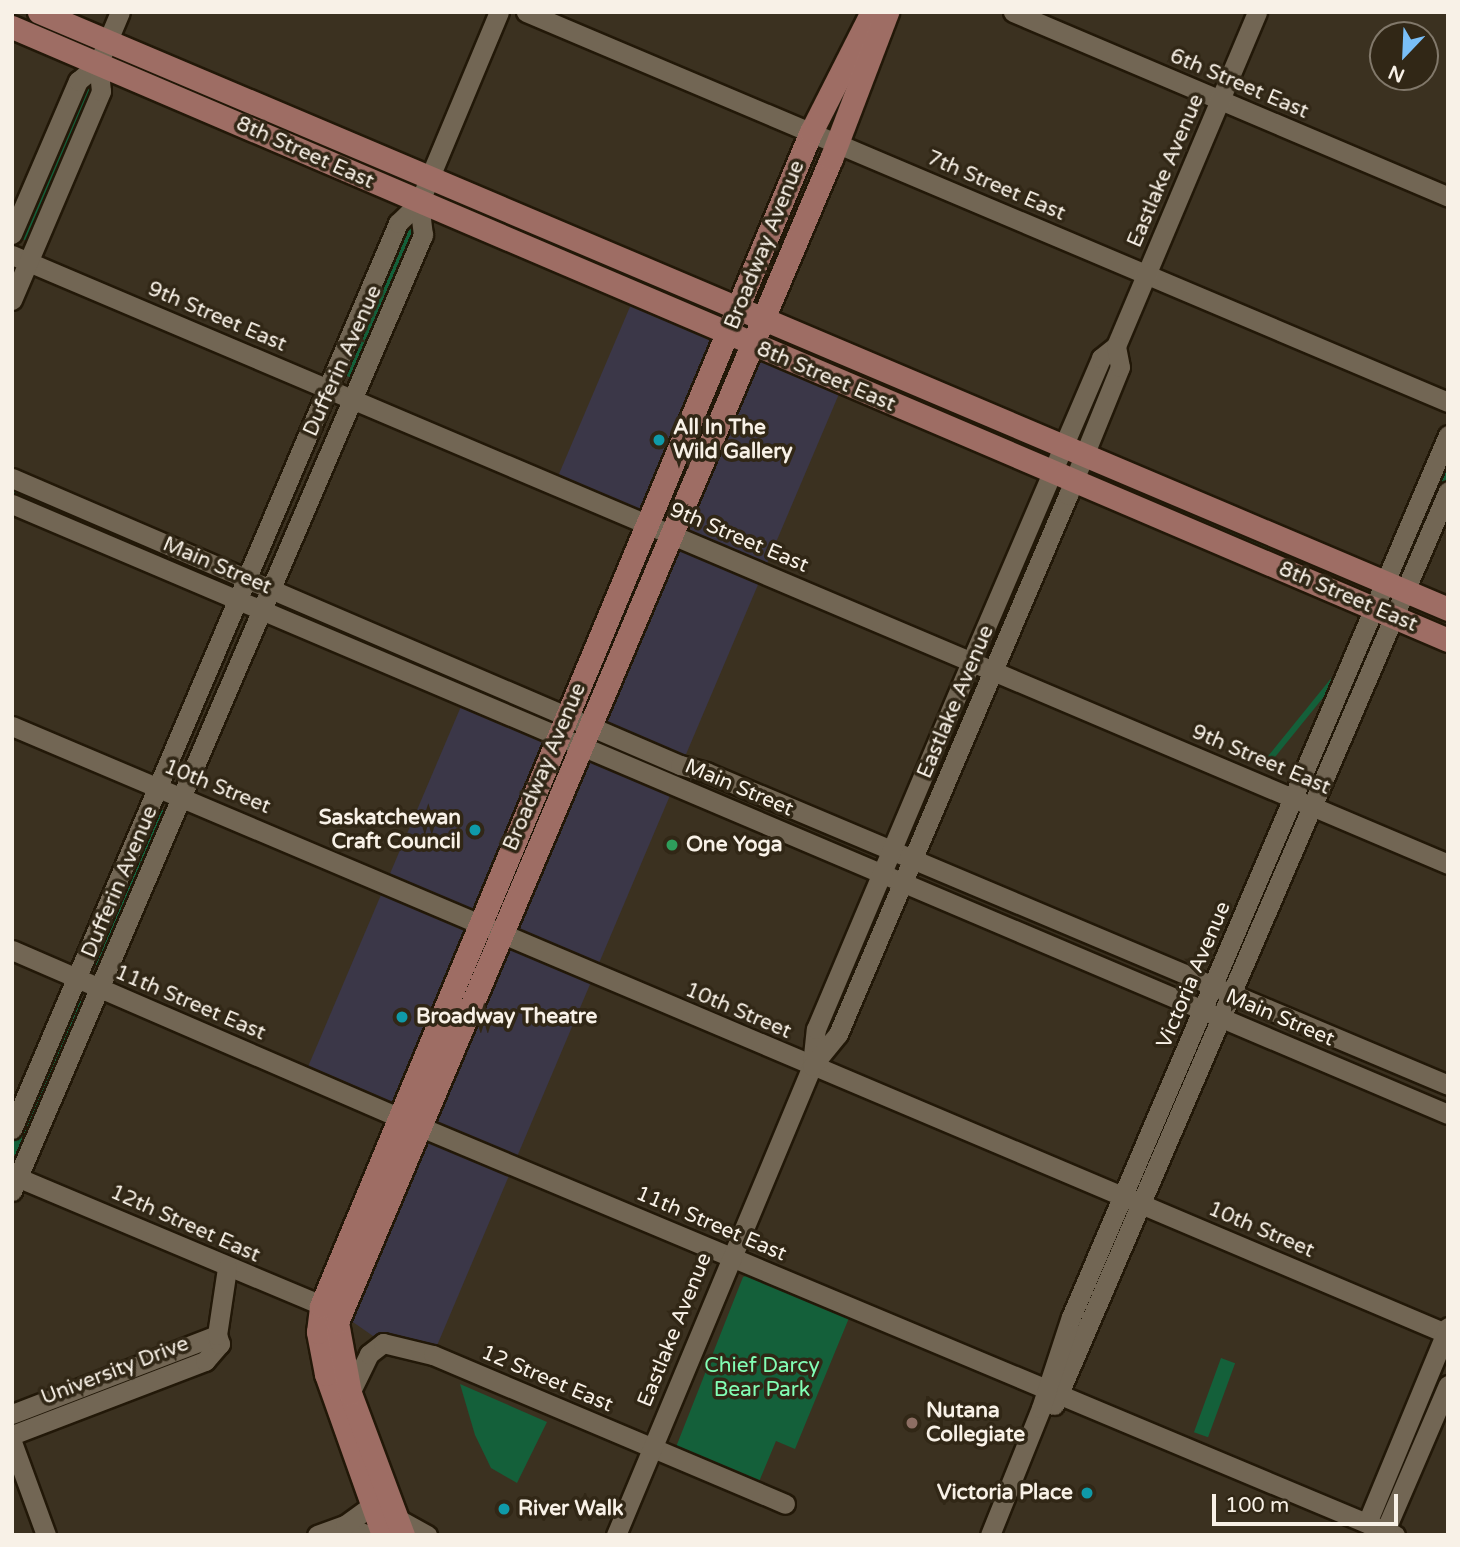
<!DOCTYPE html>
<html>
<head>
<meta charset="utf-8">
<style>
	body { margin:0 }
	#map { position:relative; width:1460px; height:1547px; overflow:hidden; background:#3b3120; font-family:"Varela Round",sans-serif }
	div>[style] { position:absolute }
	.commercial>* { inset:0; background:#3b3748; transform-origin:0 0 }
	.green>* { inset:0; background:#14603a; transform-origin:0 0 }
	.roads { filter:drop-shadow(2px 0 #221808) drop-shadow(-2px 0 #221808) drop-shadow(0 2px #221808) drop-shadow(0 -2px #221808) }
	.minor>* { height:19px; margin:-9.5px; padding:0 9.5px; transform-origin:9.5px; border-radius:9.5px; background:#726654 }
	.major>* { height:23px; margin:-11.5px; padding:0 11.5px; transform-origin:11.5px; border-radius:11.5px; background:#9e6d64 }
	.dots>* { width:19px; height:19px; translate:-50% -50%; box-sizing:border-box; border:4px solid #312716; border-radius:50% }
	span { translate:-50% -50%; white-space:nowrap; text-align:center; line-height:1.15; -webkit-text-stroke:7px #312716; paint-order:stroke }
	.street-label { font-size:21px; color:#f8f1e7 }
	.poi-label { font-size:21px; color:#f8f1e7; font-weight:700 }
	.left { translate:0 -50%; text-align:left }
	.right { translate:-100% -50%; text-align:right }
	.park-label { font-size:21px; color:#82feb5 }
	.frame { position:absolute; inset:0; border:14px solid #f8f1e7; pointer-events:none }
	.north { position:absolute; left:1369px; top:21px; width:70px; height:70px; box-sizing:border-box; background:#312716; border:2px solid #81786a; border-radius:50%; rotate:203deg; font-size:19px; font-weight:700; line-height:28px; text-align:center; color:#f8f1e7 }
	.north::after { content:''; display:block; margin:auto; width:24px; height:32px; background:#79bff8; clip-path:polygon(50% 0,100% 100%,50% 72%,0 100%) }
	.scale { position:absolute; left:1212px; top:1494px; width:186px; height:32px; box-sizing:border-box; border:4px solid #f8f1e7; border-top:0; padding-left:9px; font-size:21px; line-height:24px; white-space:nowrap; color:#f8f1e7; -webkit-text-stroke:5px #312716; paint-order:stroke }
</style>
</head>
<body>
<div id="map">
	<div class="commercial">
		<div style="left:635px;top:295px;width:101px;height:207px;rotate:23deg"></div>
		<div style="left:750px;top:345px;width:101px;height:414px;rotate:23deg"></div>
		<div style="left:465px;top:697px;width:101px;height:401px;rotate:23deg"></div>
		<div style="clip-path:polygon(580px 746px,674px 786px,433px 1355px,383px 1343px,340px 1313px)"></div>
	</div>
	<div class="green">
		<div style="clip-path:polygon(82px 80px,96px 84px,29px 242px,18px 237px)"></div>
		<div style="clip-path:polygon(177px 86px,210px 96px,335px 148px,333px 151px,305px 143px)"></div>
		<div style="clip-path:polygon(408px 223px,415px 232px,352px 378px,344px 375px)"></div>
		<div style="clip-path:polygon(1448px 445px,1448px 477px,1407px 571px,1402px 567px)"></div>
		<div style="clip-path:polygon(12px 484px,228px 580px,226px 585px,12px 497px)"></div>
		<div style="clip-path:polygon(1050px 494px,1058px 497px,994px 652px,983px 648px)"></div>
		<div style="clip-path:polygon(1148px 498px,1177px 506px,1282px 550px,1280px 553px,1249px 543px)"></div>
		<div style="clip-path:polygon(279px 602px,459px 680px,278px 607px)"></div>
		<div style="left:1371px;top:629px;width:6px;height:168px;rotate:39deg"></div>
		<div style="left:969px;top:683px;width:11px;height:169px;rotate:22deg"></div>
		<div style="left:156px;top:807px;width:10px;height:169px;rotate:24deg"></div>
		<div style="clip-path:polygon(883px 891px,888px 893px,824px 1047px,817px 1046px)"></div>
		<div style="clip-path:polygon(74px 998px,85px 1002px,18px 1156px,12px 1154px,12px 1140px)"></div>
		<div style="clip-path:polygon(748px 1275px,849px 1318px,795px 1449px,776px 1441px,758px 1484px,676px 1447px,743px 1277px)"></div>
		<div style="left:1221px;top:1358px;width:15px;height:79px;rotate:20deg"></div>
		<div style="clip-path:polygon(460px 1384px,547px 1422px,517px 1483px,491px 1468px,475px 1435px)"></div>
	</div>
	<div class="roads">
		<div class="minor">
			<div style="left:526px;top:12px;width:1001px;rotate:22.93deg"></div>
			<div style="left:1013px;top:12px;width:473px;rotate:23deg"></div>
			<div style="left:12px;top:234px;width:167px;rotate:-66.7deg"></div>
			<div style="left:78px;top:81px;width:26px;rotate:-40deg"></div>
			<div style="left:12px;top:255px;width:1560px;rotate:22.98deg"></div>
			<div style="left:12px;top:300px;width:227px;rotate:-66.9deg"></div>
			<div style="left:101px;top:91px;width:27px;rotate:-96deg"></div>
			<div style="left:98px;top:64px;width:56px;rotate:-67.1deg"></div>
			<div style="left:12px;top:478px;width:727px;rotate:23.25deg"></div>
			<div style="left:680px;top:765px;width:27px;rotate:15deg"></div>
			<div style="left:706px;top:772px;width:805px;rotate:22.87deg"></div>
			<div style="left:12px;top:504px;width:1560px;rotate:23.02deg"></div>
			<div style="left:12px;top:726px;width:1559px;rotate:22.95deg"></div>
			<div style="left:12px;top:950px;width:420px;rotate:23.4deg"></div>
			<div style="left:397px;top:1117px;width:1082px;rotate:22.73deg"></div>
			<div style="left:812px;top:1065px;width:36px;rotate:-84deg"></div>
			<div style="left:816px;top:1029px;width:411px;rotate:-67.1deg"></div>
			<div style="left:976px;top:650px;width:318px;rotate:-66.8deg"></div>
			<div style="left:1101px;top:358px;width:19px;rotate:-39deg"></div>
			<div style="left:1116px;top:346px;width:363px;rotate:-67.1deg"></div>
			<div style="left:12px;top:1129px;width:985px;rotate:-66.92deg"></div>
			<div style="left:398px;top:223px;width:29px;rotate:-44deg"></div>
			<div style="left:419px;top:203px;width:207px;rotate:-67.3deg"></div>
			<div style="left:12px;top:1175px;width:348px;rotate:22.8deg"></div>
			<div style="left:12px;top:1191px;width:1041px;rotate:-66.74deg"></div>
			<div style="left:423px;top:235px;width:32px;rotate:-97deg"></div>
			<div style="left:350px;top:1393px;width:43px;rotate:-64deg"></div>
			<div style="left:369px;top:1354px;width:18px;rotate:-38deg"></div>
			<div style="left:383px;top:1343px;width:51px;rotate:13.5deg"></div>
			<div style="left:433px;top:1355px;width:382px;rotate:22.9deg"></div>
			<div style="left:1054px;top:1405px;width:995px;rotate:-66.68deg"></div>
			<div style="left:12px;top:1414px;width:220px;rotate:-21.1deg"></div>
			<div style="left:12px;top:1435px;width:207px;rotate:-21deg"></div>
			<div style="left:205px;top:1361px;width:23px;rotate:-49deg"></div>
			<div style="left:220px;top:1344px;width:9px;rotate:-108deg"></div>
			<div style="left:217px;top:1335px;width:68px;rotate:-81.5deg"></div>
			<div style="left:12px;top:1442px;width:99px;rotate:69.9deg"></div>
			<div style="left:400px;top:1520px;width:31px;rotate:29deg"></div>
			<div style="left:1367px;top:1523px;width:212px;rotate:-67.5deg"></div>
			<div style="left:345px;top:1525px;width:24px;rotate:24deg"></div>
			<div style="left:1385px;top:1531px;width:159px;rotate:-66.7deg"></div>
			<div style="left:317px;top:1535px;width:30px;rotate:-20deg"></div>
			<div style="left:345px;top:1525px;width:34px;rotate:-36deg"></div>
			<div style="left:616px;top:1535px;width:508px;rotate:-67.32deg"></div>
			<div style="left:812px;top:1066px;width:41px;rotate:-50.9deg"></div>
			<div style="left:838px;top:1034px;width:586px;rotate:-66.89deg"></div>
			<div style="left:1068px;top:495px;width:138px;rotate:-67.9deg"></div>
			<div style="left:1120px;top:367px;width:21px;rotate:-101deg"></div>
			<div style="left:990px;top:1535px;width:137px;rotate:-68.1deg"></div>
			<div style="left:1041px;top:1408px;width:96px;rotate:-71.8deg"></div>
			<div style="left:1071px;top:1317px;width:959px;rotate:-66.86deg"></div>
		</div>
		<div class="major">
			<div style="left:39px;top:12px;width:1530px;rotate:22.96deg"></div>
			<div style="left:12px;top:27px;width:1561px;rotate:23.12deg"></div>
			<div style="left:383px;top:1535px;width:171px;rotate:-109.5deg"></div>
			<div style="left:326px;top:1374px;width:43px;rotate:-100.8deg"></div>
			<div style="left:318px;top:1332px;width:26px;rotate:-83deg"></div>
			<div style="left:321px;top:1306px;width:1272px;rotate:-67.35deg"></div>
			<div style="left:811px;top:132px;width:135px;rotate:-63.1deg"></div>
			<div style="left:403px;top:1535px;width:152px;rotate:-110.5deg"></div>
			<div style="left:350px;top:1393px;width:72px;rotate:-100.4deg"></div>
			<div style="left:337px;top:1322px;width:1264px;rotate:-66.99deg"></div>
			<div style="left:831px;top:159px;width:157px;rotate:-69.1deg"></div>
		</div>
	</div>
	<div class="dots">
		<div style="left:659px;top:440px;background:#0f9aa8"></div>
		<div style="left:475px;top:830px;background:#0f9aa8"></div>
		<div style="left:672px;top:845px;background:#2e9e5b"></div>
		<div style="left:402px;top:1017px;background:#0f9aa8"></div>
		<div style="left:912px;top:1423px;background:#8d6e63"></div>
		<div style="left:1087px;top:1493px;background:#0f9aa8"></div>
		<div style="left:504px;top:1509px;background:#0f9aa8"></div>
	</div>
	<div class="street-label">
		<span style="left:1239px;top:84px;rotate:23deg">6th Street East</span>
		<span style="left:305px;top:153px;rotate:24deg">8th Street East</span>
		<span style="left:1166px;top:171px;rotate:-67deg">Eastlake Avenue</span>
		<span style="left:996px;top:186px;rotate:23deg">7th Street East</span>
		<span style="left:765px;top:245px;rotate:-68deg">Broadway Avenue</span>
		<span style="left:217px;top:317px;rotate:23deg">9th Street East</span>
		<span style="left:343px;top:361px;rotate:-66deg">Dufferin Avenue</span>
		<span style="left:826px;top:377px;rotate:23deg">8th Street East</span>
		<span style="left:739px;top:538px;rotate:23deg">9th Street East</span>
		<span style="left:217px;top:566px;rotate:23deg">Main Street</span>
		<span style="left:1348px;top:597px;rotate:23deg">8th Street East</span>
		<span style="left:956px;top:702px;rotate:-67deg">Eastlake Avenue</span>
		<span style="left:1261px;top:760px;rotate:23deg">9th Street East</span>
		<span style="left:545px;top:767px;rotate:-67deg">Broadway Avenue</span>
		<span style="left:217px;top:787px;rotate:22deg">10th Street</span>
		<span style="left:739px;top:788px;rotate:23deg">Main Street</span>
		<span style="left:120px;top:882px;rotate:-67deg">Dufferin Avenue</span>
		<span style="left:1194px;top:975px;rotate:-67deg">Victoria Avenue</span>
		<span style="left:190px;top:1003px;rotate:23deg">11th Street East</span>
		<span style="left:738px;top:1011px;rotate:23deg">10th Street</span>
		<span style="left:1280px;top:1018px;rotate:23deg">Main Street</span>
		<span style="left:185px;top:1224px;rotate:24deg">12th Street East</span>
		<span style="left:711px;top:1224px;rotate:23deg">11th Street East</span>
		<span style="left:1261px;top:1230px;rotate:23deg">10th Street</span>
		<span style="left:675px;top:1330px;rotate:-68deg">Eastlake Avenue</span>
		<span style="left:115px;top:1371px;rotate:-21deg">University Drive</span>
		<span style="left:547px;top:1379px;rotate:23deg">12 Street East</span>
	</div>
	<div class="poi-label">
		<span class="left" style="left:673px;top:440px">All In The<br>Wild Gallery</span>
		<span class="right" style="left:461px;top:830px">Saskatchewan<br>Craft Council</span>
		<span class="left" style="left:686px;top:845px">One Yoga</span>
		<span class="left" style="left:416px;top:1017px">Broadway Theatre</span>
		<span class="left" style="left:926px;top:1423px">Nutana<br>Collegiate</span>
		<span class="right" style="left:1073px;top:1493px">Victoria Place</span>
		<span class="left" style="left:518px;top:1509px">River Walk</span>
	</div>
	<div class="park-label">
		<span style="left:762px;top:1378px">Chief Darcy<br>Bear Park</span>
	</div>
	<div class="frame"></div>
	<div class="north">N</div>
	<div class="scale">100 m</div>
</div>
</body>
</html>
